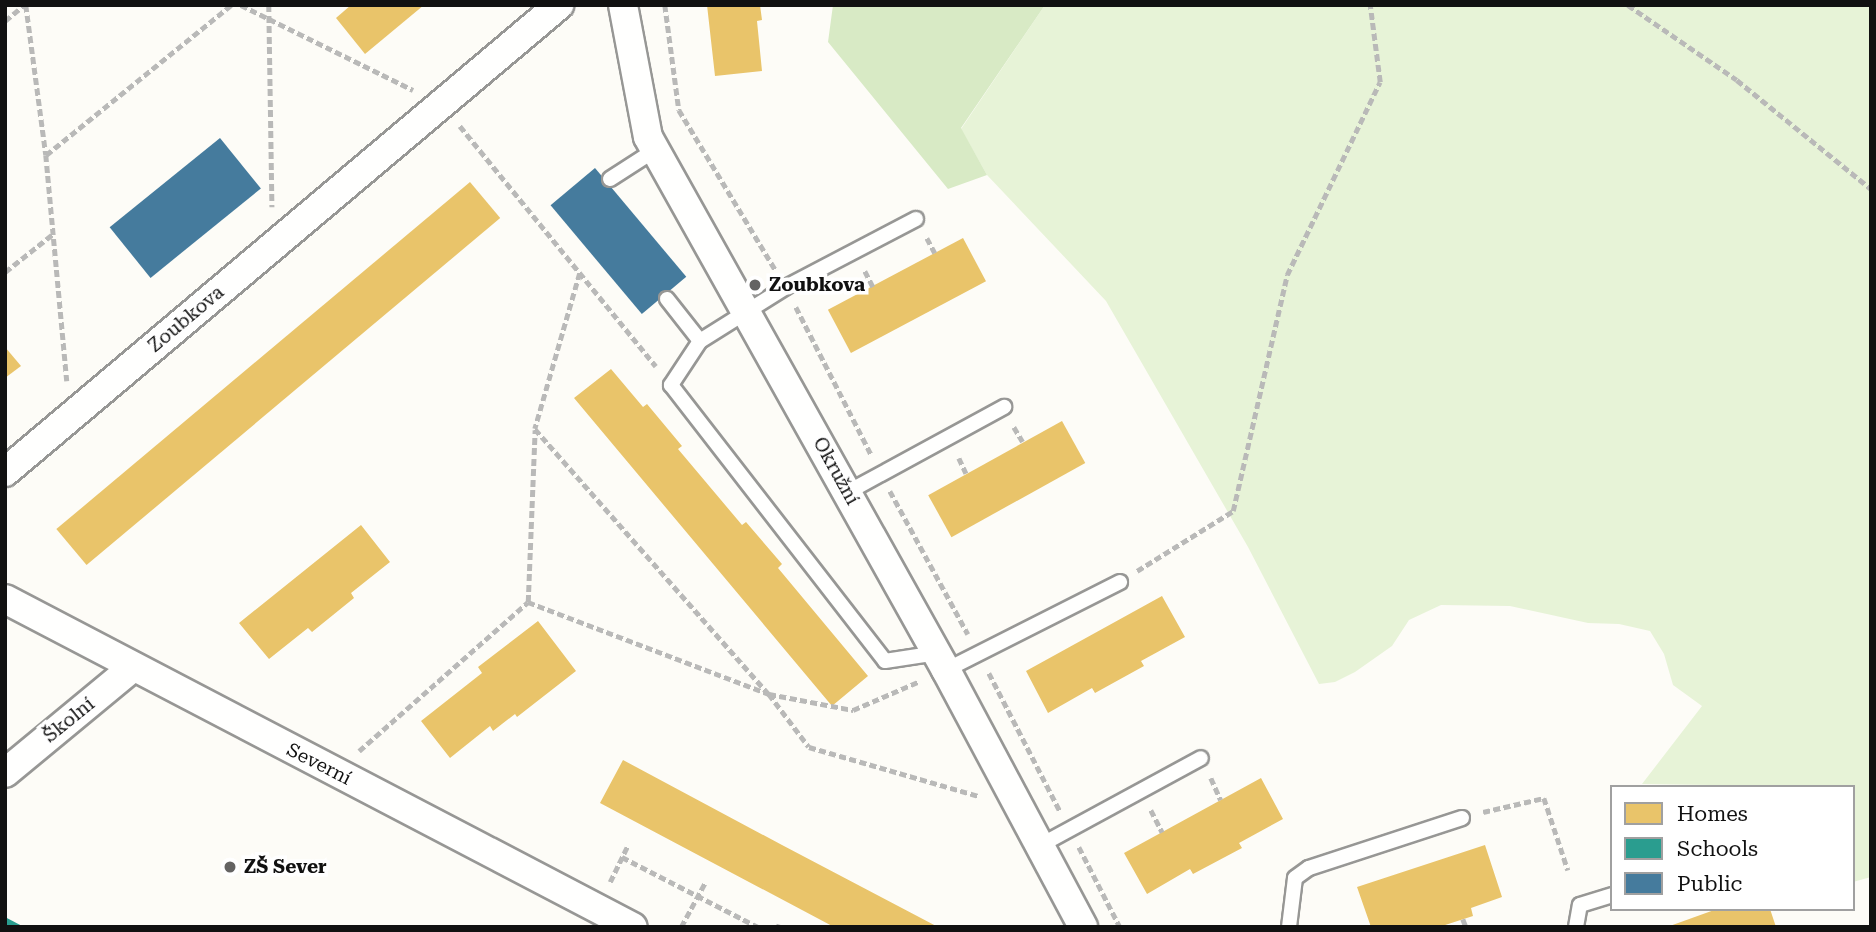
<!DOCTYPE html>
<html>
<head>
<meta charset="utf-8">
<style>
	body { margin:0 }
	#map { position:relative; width:1876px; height:932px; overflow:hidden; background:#fdfcf7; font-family:"Roboto Serif",serif }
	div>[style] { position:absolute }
	.green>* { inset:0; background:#e7f3d7 }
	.forest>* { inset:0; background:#d8eac5 }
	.homes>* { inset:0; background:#e9c46a; transform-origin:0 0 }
	.schools>* { inset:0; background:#2a9d8f }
	.public>* { inset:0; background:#457b9d; transform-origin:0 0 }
	.path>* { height:4.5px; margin-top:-2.25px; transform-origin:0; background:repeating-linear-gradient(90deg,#b9b9b8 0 7px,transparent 0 10.5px) }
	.roads { filter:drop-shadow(2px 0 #979795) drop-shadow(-2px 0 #979795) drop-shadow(0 2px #979795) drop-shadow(0 -2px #979795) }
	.lane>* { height:14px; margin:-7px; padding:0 7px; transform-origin:7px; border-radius:7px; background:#fffffe }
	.street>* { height:28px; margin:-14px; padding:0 14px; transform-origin:14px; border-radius:14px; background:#fffffe }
	.dots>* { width:19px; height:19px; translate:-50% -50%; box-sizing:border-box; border:4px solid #fff; border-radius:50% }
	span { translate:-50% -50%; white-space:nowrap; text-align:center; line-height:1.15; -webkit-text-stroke:7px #fff; paint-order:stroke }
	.poi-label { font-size:19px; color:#111; font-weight:700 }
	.left { translate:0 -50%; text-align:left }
	.street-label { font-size:19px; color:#111 }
	.frame { position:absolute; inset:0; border:7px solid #111; pointer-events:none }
	.legend { position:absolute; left:1610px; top:785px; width:245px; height:126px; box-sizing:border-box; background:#fff; border:2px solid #a0a0a0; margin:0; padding:9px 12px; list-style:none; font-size:21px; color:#111 }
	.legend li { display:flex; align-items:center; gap:14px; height:35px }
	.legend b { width:35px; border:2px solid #a0a0a0 }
</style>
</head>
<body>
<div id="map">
	<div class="green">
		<div style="clip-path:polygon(1045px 5px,1871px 5px,1871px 877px,1853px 882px,1853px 787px,1642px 784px,1702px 706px,1673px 685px,1664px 654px,1650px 631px,1619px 624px,1588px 623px,1510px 606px,1441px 605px,1409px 620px,1392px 646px,1355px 672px,1335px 682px,1319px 684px,1248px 547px,1106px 301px,987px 175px,961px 129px)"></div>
	</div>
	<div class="forest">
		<div style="clip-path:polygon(833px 5px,1045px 5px,961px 128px,987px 175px,948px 189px,828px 42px)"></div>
	</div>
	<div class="homes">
		<div style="clip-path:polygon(351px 5px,424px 5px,365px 54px,336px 18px)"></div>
		<div style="clip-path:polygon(707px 5px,760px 5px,762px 20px,757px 21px,762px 71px,715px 76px)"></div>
		<div style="left:470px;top:182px;width:47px;height:540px;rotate:50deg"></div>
		<div style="left:963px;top:238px;width:49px;height:153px;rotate:62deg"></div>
		<div style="clip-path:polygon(5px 347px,21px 366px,5px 378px)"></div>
		<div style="clip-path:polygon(611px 369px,643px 407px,647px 404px,682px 446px,678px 449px,742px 525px,746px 522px,782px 564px,778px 568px,868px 676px,832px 706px,574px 398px)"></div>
		<div style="left:1062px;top:421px;width:48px;height:153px;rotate:61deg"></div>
		<div style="clip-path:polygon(361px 525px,390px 562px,351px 593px,354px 598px,312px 632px,308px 628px,269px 659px,239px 623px)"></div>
		<div style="clip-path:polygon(1162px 596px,1185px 637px,1141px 661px,1144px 666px,1095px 693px,1092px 688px,1048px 713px,1026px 671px)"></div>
		<div style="clip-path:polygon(538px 621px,576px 671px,517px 717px,515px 714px,493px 731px,490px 726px,450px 758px,421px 721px,482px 673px,478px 667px)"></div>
		<div style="clip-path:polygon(623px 760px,782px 845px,938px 927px,834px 927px,600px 803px)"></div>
		<div style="clip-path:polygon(1261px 778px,1283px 819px,1239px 843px,1242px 848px,1193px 874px,1190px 869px,1147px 894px,1124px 853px)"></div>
		<div style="clip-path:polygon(1485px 845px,1502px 897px,1471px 908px,1473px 916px,1439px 927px,1371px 927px,1357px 887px)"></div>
		<div style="clip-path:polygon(1717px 909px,1770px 909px,1776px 927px,1667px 927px)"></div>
	</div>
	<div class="schools">
		<div style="clip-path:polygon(5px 917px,24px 927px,5px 927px)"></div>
	</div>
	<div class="public">
		<div style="left:220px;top:138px;width:65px;height:142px;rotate:51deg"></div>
		<div style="left:595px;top:168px;width:142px;height:58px;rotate:50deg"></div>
	</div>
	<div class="path">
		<div style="left:26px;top:5px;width:151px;rotate:82.4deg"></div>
		<div style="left:46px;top:155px;width:238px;rotate:-39deg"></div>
		<div style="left:241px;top:5px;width:192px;rotate:26.3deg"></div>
		<div style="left:269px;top:5px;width:202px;rotate:89.1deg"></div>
		<div style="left:665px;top:5px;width:106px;rotate:82.4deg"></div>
		<div style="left:679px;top:110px;width:186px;rotate:58.9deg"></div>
		<div style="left:1628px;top:5px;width:132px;rotate:34.5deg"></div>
		<div style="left:1737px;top:80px;width:173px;rotate:39.1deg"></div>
		<div style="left:5px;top:21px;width:25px;rotate:-40deg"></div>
		<div style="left:460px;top:126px;width:310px;rotate:50.8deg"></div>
		<div style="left:46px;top:155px;width:227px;rotate:84.7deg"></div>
		<div style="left:927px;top:238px;width:17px;rotate:62deg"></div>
		<div style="left:865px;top:271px;width:18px;rotate:63deg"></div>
		<div style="left:5px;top:272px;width:61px;rotate:-38.4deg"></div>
		<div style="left:580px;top:273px;width:162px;rotate:106.1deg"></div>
		<div style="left:535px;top:429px;width:354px;rotate:48.6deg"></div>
		<div style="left:769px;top:694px;width:86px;rotate:10.8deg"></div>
		<div style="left:853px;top:710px;width:73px;rotate:-23.4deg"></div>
		<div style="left:796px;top:307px;width:167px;rotate:63deg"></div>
		<div style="left:1014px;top:427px;width:17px;rotate:59deg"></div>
		<div style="left:959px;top:458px;width:17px;rotate:65deg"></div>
		<div style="left:890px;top:491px;width:163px;rotate:61.4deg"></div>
		<div style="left:1137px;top:571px;width:113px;rotate:-32deg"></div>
		<div style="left:1233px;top:511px;width:242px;rotate:-77.1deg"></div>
		<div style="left:1287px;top:275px;width:214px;rotate:-64.3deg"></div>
		<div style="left:1380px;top:82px;width:78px;rotate:-97.4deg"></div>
		<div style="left:528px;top:602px;width:172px;rotate:-87.7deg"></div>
		<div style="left:989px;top:673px;width:155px;rotate:62.8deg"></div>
		<div style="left:359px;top:751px;width:225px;rotate:-41.4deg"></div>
		<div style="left:528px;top:602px;width:258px;rotate:20.9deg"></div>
		<div style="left:769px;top:694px;width:66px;rotate:53deg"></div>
		<div style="left:809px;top:747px;width:177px;rotate:16.1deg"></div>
		<div style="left:1211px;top:778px;width:24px;rotate:66deg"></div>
		<div style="left:1151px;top:810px;width:25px;rotate:63deg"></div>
		<div style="left:1483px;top:812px;width:63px;rotate:-12.9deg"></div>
		<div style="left:1544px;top:798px;width:76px;rotate:71.6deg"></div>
		<div style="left:1079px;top:847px;width:90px;rotate:62.9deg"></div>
		<div style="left:622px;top:857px;width:153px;rotate:27.2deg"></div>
		<div style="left:610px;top:882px;width:41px;rotate:-64.1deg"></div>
		<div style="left:1463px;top:919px;width:9px;rotate:69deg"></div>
		<div style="left:681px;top:927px;width:52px;rotate:-61.5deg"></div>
		<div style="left:778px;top:927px;width:3px;rotate:-72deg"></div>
	</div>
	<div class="roads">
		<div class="lane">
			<div style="left:610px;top:179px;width:54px;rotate:-32.8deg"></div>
			<div style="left:916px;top:219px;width:147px;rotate:152.4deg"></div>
			<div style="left:786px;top:287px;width:102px;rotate:147.9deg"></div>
			<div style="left:700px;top:341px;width:53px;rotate:123.4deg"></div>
			<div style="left:671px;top:385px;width:349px;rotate:52.2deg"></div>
			<div style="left:885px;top:661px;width:53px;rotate:-8.7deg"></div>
			<div style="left:667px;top:299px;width:53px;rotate:51.8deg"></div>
			<div style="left:848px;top:492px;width:178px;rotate:-28.6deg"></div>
			<div style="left:946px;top:670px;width:195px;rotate:-26.8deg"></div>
			<div style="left:1039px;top:846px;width:184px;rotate:-28.5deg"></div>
			<div style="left:1289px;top:927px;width:49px;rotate:-83deg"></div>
			<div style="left:1295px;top:878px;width:17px;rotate:-36deg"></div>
			<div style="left:1309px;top:868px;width:161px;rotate:-18.1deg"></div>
			<div style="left:1576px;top:927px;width:22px;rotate:-80deg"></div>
			<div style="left:1580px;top:905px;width:34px;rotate:-17deg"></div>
		</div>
		<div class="street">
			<div style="left:623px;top:5px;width:134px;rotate:79.3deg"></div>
			<div style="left:648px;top:137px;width:611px;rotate:60.79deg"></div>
			<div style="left:946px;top:670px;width:291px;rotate:61.9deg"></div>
			<div style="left:5px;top:472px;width:725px;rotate:-40.13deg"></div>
			<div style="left:5px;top:599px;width:708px;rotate:27.58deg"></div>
			<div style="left:5px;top:773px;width:166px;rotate:-39.6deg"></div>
		</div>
	</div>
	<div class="dots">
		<div style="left:755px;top:285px;background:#646362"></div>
		<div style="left:230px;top:867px;background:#646362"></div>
	</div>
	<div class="poi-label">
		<span class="left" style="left:769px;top:285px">Zoubkova</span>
		<span class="left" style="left:244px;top:867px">ZŠ Sever</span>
	</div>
	<div class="street-label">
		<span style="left:186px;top:319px;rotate:-40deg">Zoubkova</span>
		<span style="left:836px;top:471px;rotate:61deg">Okružní</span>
		<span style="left:69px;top:720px;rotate:-39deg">Školní</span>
		<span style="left:319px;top:764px;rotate:27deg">Severní</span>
	</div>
	<div class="frame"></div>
	<ul class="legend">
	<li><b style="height:19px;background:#e9c46a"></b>Homes</li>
	<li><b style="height:19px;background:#2a9d8f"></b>Schools</li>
	<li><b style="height:19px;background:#457b9d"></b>Public</li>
	</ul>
</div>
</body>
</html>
